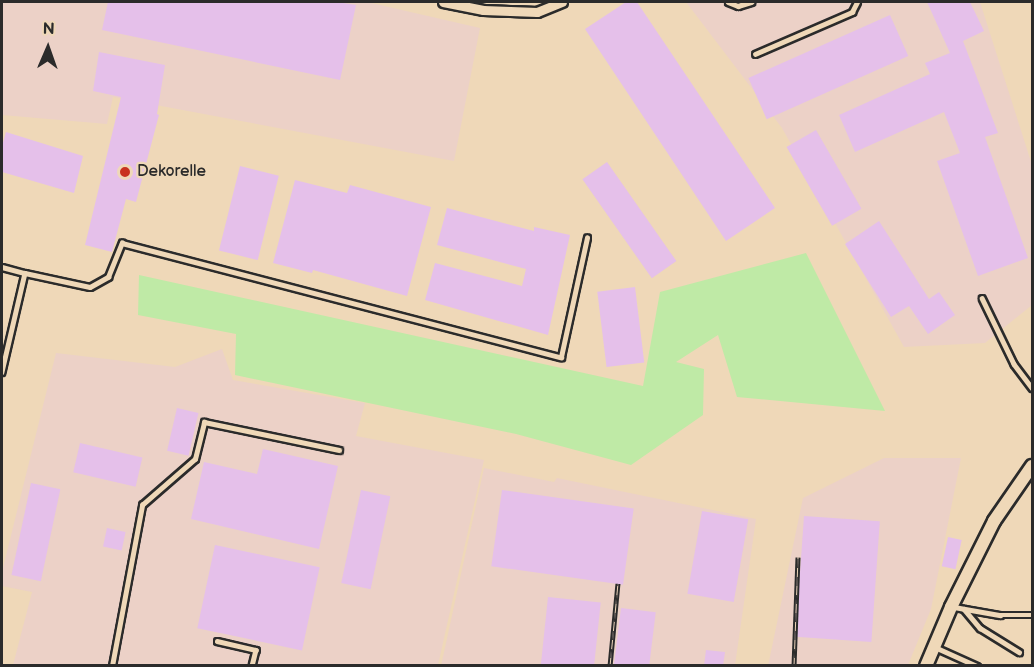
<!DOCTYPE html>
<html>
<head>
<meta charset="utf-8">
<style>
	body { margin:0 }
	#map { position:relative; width:1034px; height:667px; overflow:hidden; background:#efd8b8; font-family:"Balsamiq Sans",sans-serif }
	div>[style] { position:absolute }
	.built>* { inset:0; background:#ecd1c7 }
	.green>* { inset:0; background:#bfeaa6 }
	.building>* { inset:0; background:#e5c0ea; transform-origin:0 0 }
	.roads { filter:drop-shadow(2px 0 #2b2b2b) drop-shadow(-2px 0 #2b2b2b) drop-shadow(0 2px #2b2b2b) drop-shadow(0 -2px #2b2b2b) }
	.lane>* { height:4.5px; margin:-2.25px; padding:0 2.25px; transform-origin:2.25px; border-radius:2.25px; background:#efd8b8 }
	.street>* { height:9px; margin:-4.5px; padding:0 4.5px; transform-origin:4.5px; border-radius:4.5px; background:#efd8b8 }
	.secondary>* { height:12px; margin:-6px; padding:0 6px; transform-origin:6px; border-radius:6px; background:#efd8b8 }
	.rail>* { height:5px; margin-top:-2.5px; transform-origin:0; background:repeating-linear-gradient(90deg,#efd8b8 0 9px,#2b2b2b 0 18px); box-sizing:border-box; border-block:2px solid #2b2b2b }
	.dots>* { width:16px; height:16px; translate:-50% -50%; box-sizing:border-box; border:3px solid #efd8b8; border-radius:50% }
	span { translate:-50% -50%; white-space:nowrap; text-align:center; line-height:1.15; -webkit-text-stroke:4.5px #efd8b8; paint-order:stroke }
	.poi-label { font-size:16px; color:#2b2b2b }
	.left { translate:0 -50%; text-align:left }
	.frame { position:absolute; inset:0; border:3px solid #2b2b2b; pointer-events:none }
	.north { position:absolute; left:18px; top:18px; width:60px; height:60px; -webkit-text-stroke:4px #efd8b8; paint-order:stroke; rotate:2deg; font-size:16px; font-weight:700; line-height:24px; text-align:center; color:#2b2b2b }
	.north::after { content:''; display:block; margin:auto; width:21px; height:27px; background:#2b2b2b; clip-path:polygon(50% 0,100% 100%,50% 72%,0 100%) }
</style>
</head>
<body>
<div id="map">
	<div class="built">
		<div style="clip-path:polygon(2px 2px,367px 2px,480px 28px,454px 161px,113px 97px,107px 124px,2px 115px)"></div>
		<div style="clip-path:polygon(686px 2px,980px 2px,1032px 165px,1032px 305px,985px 343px,904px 347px,782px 128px)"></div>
		<div style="clip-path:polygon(222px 349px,233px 380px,365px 403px,356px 436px,484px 460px,438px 665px,13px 665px,32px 592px,2px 586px,2px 572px,56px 353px,175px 367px)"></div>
		<div style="clip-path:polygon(884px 458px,961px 458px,931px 609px,908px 665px,768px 666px,803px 498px)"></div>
		<div style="clip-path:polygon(484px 468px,554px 482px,557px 478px,756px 519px,735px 665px,441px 666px)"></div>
	</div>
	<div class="green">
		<div style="clip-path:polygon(806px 253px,885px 411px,737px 397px,718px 335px,676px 362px,704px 369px,703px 415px,631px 465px,516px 434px,235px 375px,236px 334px,138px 315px,139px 275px,643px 386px,660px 292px)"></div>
	</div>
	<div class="building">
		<div style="clip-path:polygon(108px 2px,337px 2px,356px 5px,340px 80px,102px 30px)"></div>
		<div style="clip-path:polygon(626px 2px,637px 2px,775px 208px,726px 241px,585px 29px)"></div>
		<div style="clip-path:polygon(927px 2px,970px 2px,984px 31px,963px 41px,998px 133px,985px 137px,1028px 258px,978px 276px,937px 161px,960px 153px,944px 112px,855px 152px,839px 115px,930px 74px,925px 63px,950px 53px)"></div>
		<div style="left:890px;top:15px;width:45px;height:155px;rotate:66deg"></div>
		<div style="clip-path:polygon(99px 52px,165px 65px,157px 114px,159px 115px,136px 202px,126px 199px,112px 252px,85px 245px,121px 97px,93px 91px)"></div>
		<div style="left:816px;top:130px;width:91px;height:34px;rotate:60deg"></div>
		<div style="clip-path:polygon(6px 132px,83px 156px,74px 193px,2px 172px,2px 146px)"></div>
		<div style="left:607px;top:162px;width:121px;height:30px;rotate:55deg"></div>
		<div style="left:240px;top:166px;width:40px;height:87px;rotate:14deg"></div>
		<div style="clip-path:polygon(295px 180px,347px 193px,350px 185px,431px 207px,407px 296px,313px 270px,312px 273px,273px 263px)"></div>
		<div style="clip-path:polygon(447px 208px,534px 231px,534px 227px,570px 235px,548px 335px,425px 300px,435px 263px,522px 286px,526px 269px,437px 245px)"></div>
		<div style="clip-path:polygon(879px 221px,929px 299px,939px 292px,955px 315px,928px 334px,909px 306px,891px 317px,845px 244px)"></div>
		<div style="left:635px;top:287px;width:76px;height:38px;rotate:83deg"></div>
		<div style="left:177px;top:408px;width:22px;height:44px;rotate:13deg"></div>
		<div style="left:80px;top:443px;width:64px;height:30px;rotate:13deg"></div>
		<div style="clip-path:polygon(263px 449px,338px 466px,319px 549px,191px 519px,204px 462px,257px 474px)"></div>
		<div style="left:31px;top:483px;width:30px;height:94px;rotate:12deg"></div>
		<div style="left:361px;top:490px;width:30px;height:95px;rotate:12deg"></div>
		<div style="left:502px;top:490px;width:133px;height:77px;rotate:8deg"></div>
		<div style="left:702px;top:511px;width:47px;height:84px;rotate:10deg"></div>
		<div style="left:804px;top:516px;width:76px;height:121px;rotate:4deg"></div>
		<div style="left:107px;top:528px;width:19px;height:19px;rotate:12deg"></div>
		<div style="left:948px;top:537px;width:14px;height:30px;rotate:12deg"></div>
		<div style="left:215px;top:545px;width:107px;height:85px;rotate:12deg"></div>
		<div style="left:548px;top:597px;width:53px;height:69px;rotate:6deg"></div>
		<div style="left:621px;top:608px;width:35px;height:58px;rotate:7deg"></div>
		<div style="clip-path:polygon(706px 650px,725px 652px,723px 666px,704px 666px)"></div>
	</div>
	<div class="roads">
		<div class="lane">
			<div style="left:728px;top:2px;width:11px;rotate:22deg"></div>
			<div style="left:738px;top:6px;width:14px;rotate:-17deg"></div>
			<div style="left:755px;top:54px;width:106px;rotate:-23.4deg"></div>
			<div style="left:852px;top:12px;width:11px;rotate:-63deg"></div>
			<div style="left:2px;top:267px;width:24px;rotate:15deg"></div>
			<div style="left:25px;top:273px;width:102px;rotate:103.1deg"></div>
			<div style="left:25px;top:273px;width:66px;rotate:12.2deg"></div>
			<div style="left:90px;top:287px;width:21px;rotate:-29deg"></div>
			<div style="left:108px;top:277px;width:37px;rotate:-68deg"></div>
			<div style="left:122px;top:243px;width:454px;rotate:14.6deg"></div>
			<div style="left:561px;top:357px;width:122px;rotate:-77.7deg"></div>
			<div style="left:982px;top:298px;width:73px;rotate:64.1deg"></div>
			<div style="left:1014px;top:364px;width:30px;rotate:53deg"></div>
			<div style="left:954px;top:607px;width:47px;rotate:9.9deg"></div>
			<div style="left:1000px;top:615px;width:32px"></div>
			<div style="left:964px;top:609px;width:25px;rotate:50deg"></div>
			<div style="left:980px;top:628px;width:46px;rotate:31.6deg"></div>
			<div style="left:217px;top:641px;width:40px;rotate:13deg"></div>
			<div style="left:256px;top:650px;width:16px;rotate:104deg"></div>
			<div style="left:937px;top:648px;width:44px;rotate:24.2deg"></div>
			<div style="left:112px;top:666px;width:164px;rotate:-79.4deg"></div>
			<div style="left:142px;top:505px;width:70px;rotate:-41deg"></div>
			<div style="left:195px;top:459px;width:38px;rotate:-76deg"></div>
			<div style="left:204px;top:422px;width:138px;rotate:11.7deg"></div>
		</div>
		<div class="street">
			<div style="left:443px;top:2px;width:41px;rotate:11.3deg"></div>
			<div style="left:483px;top:10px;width:54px;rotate:2.1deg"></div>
			<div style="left:537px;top:12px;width:27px;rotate:-22deg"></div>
		</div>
		<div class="secondary">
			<div style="left:926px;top:666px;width:64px;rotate:-67deg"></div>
			<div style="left:951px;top:607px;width:96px;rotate:-63.4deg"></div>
			<div style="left:994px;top:521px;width:67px;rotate:-55.4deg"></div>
		</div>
	</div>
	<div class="rail">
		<div style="left:610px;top:666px;width:83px;rotate:-84.5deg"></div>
		<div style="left:794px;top:666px;width:109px;rotate:-87.9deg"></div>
	</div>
	<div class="dots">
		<div style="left:125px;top:172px;background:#c8321e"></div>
	</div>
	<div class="poi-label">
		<span class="left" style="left:137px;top:172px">Dekorelle</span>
	</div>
	<div class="frame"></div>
	<div class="north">N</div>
</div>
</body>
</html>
